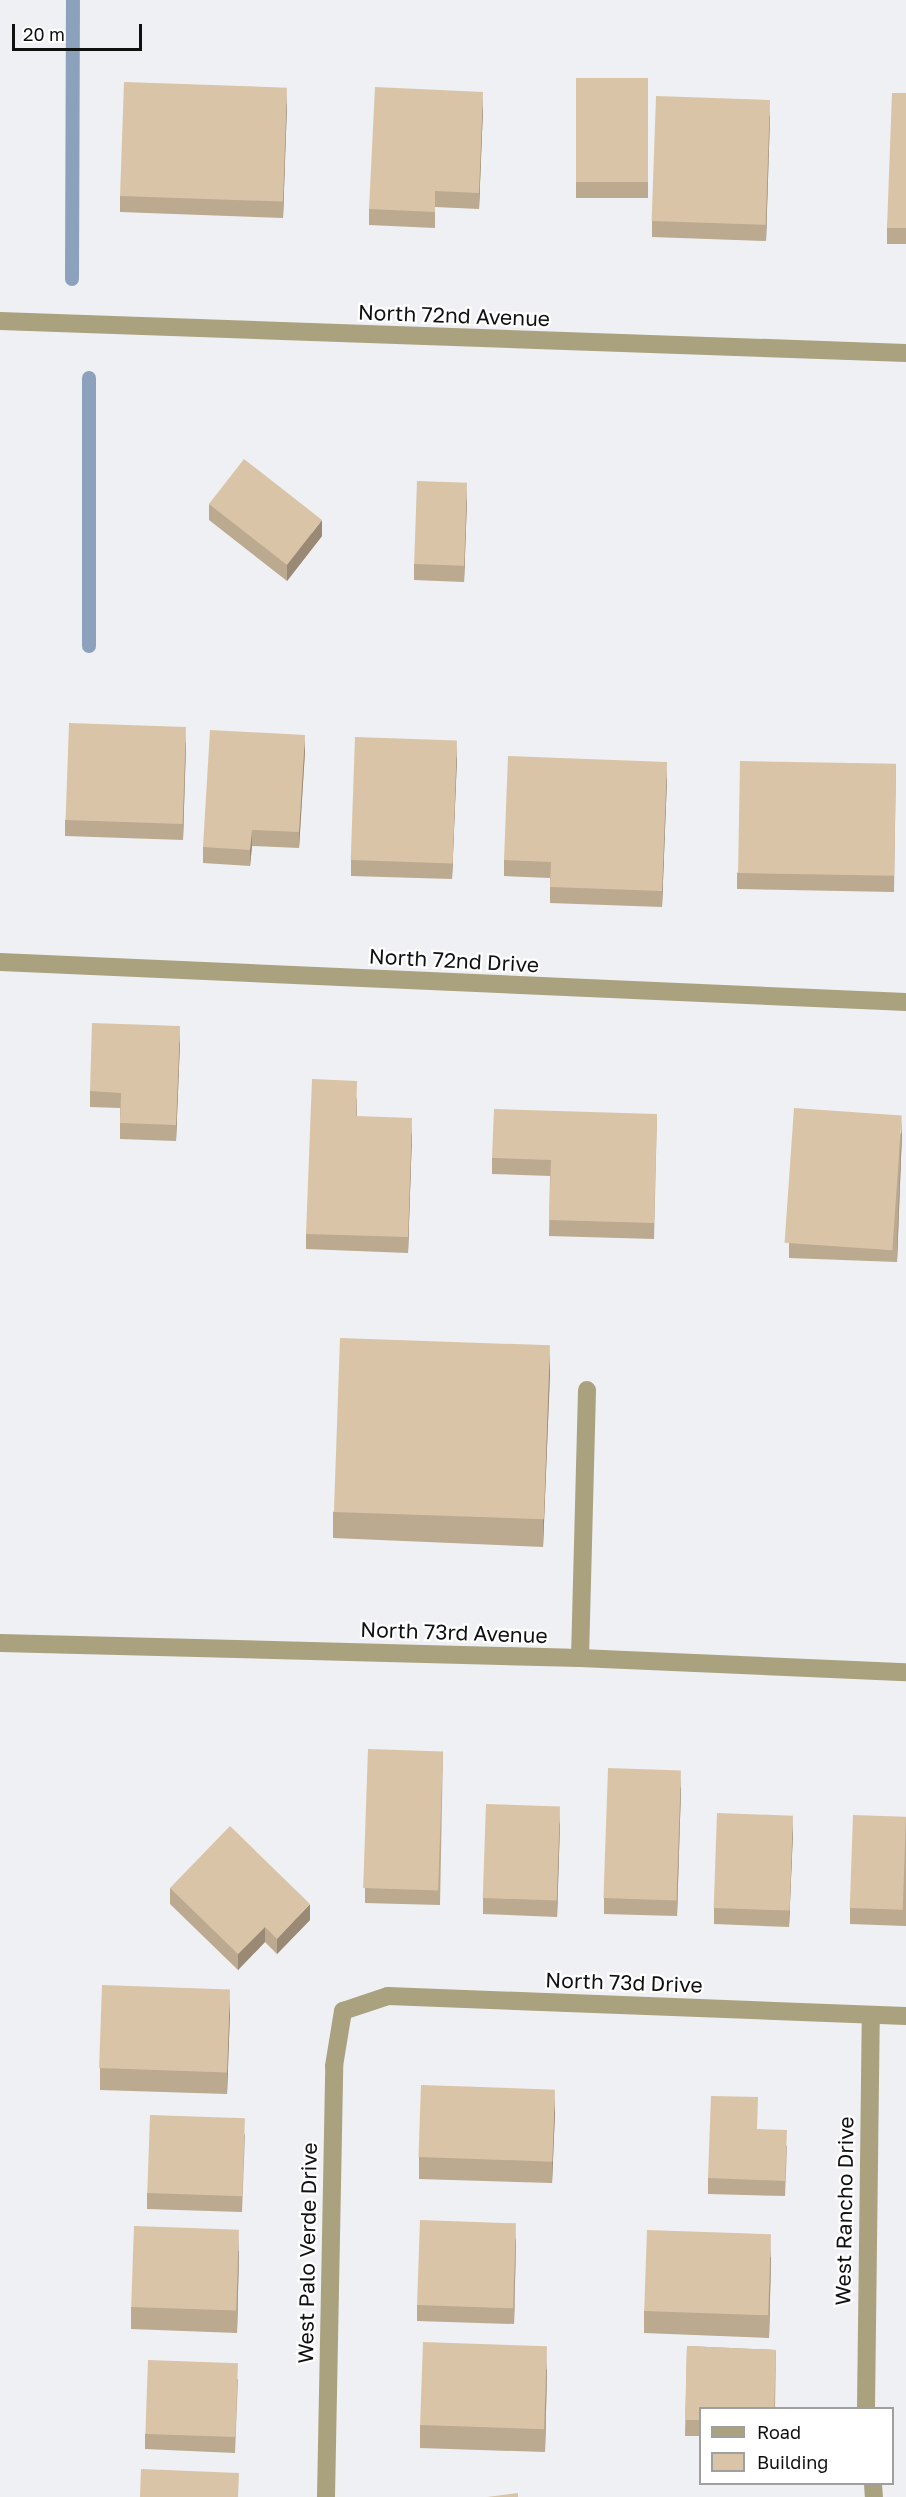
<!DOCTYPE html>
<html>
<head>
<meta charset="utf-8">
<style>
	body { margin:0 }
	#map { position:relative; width:906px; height:2497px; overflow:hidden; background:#eef0f3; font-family:"Golos Text",sans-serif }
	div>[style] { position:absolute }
	.stream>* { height:14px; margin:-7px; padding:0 7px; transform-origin:7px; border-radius:7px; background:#8ca2bc }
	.lane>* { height:18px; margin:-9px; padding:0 9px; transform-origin:9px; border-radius:9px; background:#aaa17f }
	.street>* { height:18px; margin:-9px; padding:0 9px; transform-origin:9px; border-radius:9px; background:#aaa17f }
	.wall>* { inset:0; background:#bba990; transform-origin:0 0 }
	.shaded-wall>* { inset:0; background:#998975 }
	.building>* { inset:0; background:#dac4a7; transform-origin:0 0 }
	span { translate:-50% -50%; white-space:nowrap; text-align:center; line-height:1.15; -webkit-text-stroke:4.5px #fff; paint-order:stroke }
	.street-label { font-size:21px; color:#0f1010 }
	.legend { position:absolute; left:699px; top:2407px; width:195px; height:78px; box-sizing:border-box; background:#fff; border:2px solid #9f9f9f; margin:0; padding:8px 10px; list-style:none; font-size:18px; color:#0f1010 }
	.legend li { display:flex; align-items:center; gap:12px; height:30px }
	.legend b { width:30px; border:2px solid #9f9f9f }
	.scale { position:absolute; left:12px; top:24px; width:130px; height:27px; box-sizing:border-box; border:3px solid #0f1010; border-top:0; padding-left:8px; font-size:18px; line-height:21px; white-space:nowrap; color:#0f1010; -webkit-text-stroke:4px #fff; paint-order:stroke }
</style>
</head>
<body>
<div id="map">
	<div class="stream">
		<div style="left:72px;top:279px;width:279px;rotate:-89.8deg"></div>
		<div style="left:89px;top:378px;width:268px;rotate:90deg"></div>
	</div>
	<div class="lane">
		<div style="left:580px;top:1658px;width:268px;rotate:-88.5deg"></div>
	</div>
	<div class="street">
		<div style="left:0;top:321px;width:907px;rotate:2.02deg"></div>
		<div style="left:0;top:962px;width:907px;rotate:2.53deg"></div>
		<div style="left:0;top:1643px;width:580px;rotate:1.48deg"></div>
		<div style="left:580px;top:1658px;width:326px;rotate:2.5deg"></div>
		<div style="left:866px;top:2408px;width:393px;rotate:-89.3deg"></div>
		<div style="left:873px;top:2484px;width:13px;rotate:86deg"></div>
		<div style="left:326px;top:2497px;width:431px;rotate:-88.9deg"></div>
		<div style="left:334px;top:2066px;width:56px;rotate:-80.7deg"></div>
		<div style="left:343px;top:2011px;width:47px;rotate:-18.4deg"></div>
		<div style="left:388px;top:1996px;width:518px;rotate:2.21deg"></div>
	</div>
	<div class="wall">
		<div style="left:576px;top:78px;width:72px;height:120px"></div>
		<div style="clip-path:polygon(906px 93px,906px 244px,887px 244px,887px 228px)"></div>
		<div style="clip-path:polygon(287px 104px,283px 218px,120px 212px,120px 196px)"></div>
		<div style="clip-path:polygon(483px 108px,479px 209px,435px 207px,435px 228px,369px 225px,369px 209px)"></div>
		<div style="clip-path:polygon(770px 116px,766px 241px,652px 237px,652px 221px)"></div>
		<div style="clip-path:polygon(467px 499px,464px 582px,414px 580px,414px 564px)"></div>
		<div style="clip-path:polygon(209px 504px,322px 536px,287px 581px,209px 520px)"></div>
		<div style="clip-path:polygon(186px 743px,183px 840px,65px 836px,65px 820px)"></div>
		<div style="clip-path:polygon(305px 751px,299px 848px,252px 846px,250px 866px,203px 863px,203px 847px)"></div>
		<div style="clip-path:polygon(457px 757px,452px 879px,351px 876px,351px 860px)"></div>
		<div style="clip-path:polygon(896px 764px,894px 892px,737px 889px,737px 873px)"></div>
		<div style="clip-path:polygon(667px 778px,662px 907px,550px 903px,550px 878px,504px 876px,504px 860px)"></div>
		<div style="clip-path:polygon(180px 1042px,176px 1141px,120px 1139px,120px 1108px,90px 1107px,90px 1091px)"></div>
		<div style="clip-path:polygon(357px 1097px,357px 1117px,412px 1134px,408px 1253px,306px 1249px,306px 1234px)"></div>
		<div style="clip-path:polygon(657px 1114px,654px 1239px,549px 1236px,550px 1176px,492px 1174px,492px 1158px)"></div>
		<div style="clip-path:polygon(902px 1132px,897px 1262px,789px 1258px,789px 1243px)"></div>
		<div style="clip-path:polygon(550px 1373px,543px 1547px,333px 1538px,333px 1512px)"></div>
		<div style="clip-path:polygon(443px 1751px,440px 1905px,365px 1903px,365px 1888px)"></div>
		<div style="clip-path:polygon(681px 1787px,677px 1916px,604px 1914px,604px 1898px)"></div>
		<div style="clip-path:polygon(906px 1817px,906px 1926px,850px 1924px,850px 1908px)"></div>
		<div style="clip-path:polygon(560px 1823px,557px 1917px,483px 1914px,483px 1898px)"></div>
		<div style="clip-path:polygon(793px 1831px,789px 1927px,714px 1924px,714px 1908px)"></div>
		<div style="clip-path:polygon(170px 1888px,310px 1920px,277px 1954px,265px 1942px,238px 1970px,170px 1904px)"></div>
		<div style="clip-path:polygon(230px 2012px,227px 2094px,100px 2090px,100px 2068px)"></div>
		<div style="clip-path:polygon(555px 2112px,552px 2183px,419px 2179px,419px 2157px)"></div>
		<div style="clip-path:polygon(757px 2129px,787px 2146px,785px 2196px,708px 2194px,708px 2178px)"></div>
		<div style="clip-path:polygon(245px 2134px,242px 2212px,147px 2209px,147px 2193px)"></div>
		<div style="clip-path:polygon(516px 2239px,514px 2324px,417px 2321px,417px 2305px)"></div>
		<div style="clip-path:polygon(239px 2251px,237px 2333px,131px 2329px,131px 2307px)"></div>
		<div style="clip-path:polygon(771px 2257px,769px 2338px,644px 2333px,644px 2311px)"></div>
		<div style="clip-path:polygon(687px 2346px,776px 2350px,775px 2409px,700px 2409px,700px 2436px,685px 2436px)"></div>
		<div style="clip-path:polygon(547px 2369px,545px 2452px,420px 2448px,420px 2425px)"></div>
		<div style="clip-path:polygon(238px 2379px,235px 2453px,145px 2449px,145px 2434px)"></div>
	</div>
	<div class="shaded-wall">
		<div style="clip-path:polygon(287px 88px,287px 104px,283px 218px,283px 202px)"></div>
		<div style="clip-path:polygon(483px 92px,483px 108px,479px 209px,479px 193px)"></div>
		<div style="clip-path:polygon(770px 100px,770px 116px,766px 241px,766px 225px)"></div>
		<div style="clip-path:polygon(467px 483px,467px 499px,464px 582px,464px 566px)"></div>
		<div style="clip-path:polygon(322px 520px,322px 536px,287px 581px,287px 565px)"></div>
		<div style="clip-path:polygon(186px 727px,186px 743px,183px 840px,183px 824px)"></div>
		<div style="clip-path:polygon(305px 735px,305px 751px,299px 848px,299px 832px)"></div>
		<div style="clip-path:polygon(457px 741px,457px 757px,452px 879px,452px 863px)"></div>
		<div style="clip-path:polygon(667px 762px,667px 778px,662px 907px,662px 891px)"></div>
		<div style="clip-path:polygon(252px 830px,252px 846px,250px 866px,250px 850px)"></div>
		<div style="clip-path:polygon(180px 1026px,180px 1042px,176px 1141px,176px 1125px)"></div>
		<div style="clip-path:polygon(902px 1116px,902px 1132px,897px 1262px,897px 1246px)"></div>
		<div style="clip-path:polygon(412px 1118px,412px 1134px,408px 1253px,408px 1237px)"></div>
		<div style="clip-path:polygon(550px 1346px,550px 1373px,543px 1547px,543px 1520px)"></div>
		<div style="clip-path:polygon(681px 1771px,681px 1787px,677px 1916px,677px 1900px)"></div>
		<div style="clip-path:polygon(560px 1807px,560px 1823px,557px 1917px,557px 1901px)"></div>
		<div style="clip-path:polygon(793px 1815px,793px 1831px,789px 1927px,789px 1911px)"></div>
		<div style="clip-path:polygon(310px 1904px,310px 1920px,277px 1954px,277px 1939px)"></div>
		<div style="clip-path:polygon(265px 1927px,265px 1942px,238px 1970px,238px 1954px)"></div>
		<div style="clip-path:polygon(230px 1989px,230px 2012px,227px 2094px,227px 2072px)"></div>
		<div style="clip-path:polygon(555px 2090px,555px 2112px,552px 2183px,552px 2161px)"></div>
		<div style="clip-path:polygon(516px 2223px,516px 2239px,514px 2324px,514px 2308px)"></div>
		<div style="clip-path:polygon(239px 2229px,239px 2251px,237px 2333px,237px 2311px)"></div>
		<div style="clip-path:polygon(771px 2235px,771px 2257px,769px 2338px,769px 2316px)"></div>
		<div style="clip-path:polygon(547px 2347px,547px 2369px,545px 2452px,545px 2430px)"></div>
	</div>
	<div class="building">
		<div style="left:576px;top:78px;width:72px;height:104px"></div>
		<div style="left:124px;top:82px;width:163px;height:114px;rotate:2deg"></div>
		<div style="clip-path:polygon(375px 87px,483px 92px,479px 193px,435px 191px,435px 212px,369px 209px)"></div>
		<div style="clip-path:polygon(892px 93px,906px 93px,906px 228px,887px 228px)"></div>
		<div style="left:656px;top:96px;width:114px;height:125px;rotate:2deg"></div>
		<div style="left:244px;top:459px;width:99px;height:57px;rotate:38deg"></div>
		<div style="left:417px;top:481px;width:50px;height:83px;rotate:2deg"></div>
		<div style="left:69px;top:723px;width:117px;height:97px;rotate:2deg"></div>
		<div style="clip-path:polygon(210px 730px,305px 735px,299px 832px,252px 830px,250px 850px,203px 847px)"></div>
		<div style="left:355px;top:737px;width:102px;height:123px;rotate:2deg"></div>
		<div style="clip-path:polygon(508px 756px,667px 762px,662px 891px,550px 887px,551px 862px,504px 860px)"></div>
		<div style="left:740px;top:761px;width:156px;height:112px;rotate:1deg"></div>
		<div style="clip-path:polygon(92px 1023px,180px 1026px,176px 1125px,120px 1123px,121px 1093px,90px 1091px)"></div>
		<div style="clip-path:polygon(312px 1079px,357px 1081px,356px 1116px,412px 1118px,408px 1237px,306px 1234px)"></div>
		<div style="left:794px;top:1108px;width:108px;height:135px;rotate:4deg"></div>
		<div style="clip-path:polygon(494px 1109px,657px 1114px,654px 1223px,549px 1220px,551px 1160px,492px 1158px)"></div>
		<div style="left:340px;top:1338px;width:210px;height:174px;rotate:2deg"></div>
		<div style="left:368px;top:1749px;width:75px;height:139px;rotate:2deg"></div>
		<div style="left:608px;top:1768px;width:73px;height:130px;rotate:2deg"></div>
		<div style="left:486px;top:1804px;width:74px;height:94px;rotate:2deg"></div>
		<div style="left:717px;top:1813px;width:76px;height:95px;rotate:2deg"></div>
		<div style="left:853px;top:1815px;width:53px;height:93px;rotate:2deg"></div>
		<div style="clip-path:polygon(230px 1826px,310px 1904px,277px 1939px,265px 1927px,238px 1954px,170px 1888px)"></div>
		<div style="left:102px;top:1985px;width:128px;height:83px;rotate:2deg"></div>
		<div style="left:421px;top:2085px;width:134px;height:72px;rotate:2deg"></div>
		<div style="clip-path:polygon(711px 2096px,758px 2097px,757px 2129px,787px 2130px,785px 2181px,708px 2178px)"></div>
		<div style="left:150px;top:2115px;width:95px;height:78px;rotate:2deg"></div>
		<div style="left:420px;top:2220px;width:96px;height:85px;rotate:2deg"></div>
		<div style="left:134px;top:2226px;width:105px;height:81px;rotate:2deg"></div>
		<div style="left:647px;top:2230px;width:124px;height:81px;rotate:2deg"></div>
		<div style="left:423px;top:2342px;width:124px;height:83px;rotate:2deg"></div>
		<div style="clip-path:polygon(687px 2346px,776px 2350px,774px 2409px,700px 2409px,700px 2420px,685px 2420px)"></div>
		<div style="left:148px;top:2360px;width:90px;height:74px;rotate:2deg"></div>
		<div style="clip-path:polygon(141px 2469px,239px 2473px,238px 2497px,140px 2497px)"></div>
		<div style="clip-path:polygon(518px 2493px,518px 2497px,487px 2497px)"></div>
	</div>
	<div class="street-label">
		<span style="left:454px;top:315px;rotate:2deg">North 72nd Avenue</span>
		<span style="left:454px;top:960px;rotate:3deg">North 72nd Drive</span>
		<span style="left:454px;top:1632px;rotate:2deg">North 73rd Avenue</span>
		<span style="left:624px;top:1982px;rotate:2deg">North 73d Drive</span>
		<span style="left:844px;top:2211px;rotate:-89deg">West Rancho Drive</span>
		<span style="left:307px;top:2253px;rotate:-89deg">West Palo Verde Drive</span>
	</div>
	<ul class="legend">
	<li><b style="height:8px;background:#aaa17f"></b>Road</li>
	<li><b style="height:16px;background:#dac4a7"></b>Building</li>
	</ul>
	<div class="scale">20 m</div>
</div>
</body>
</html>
